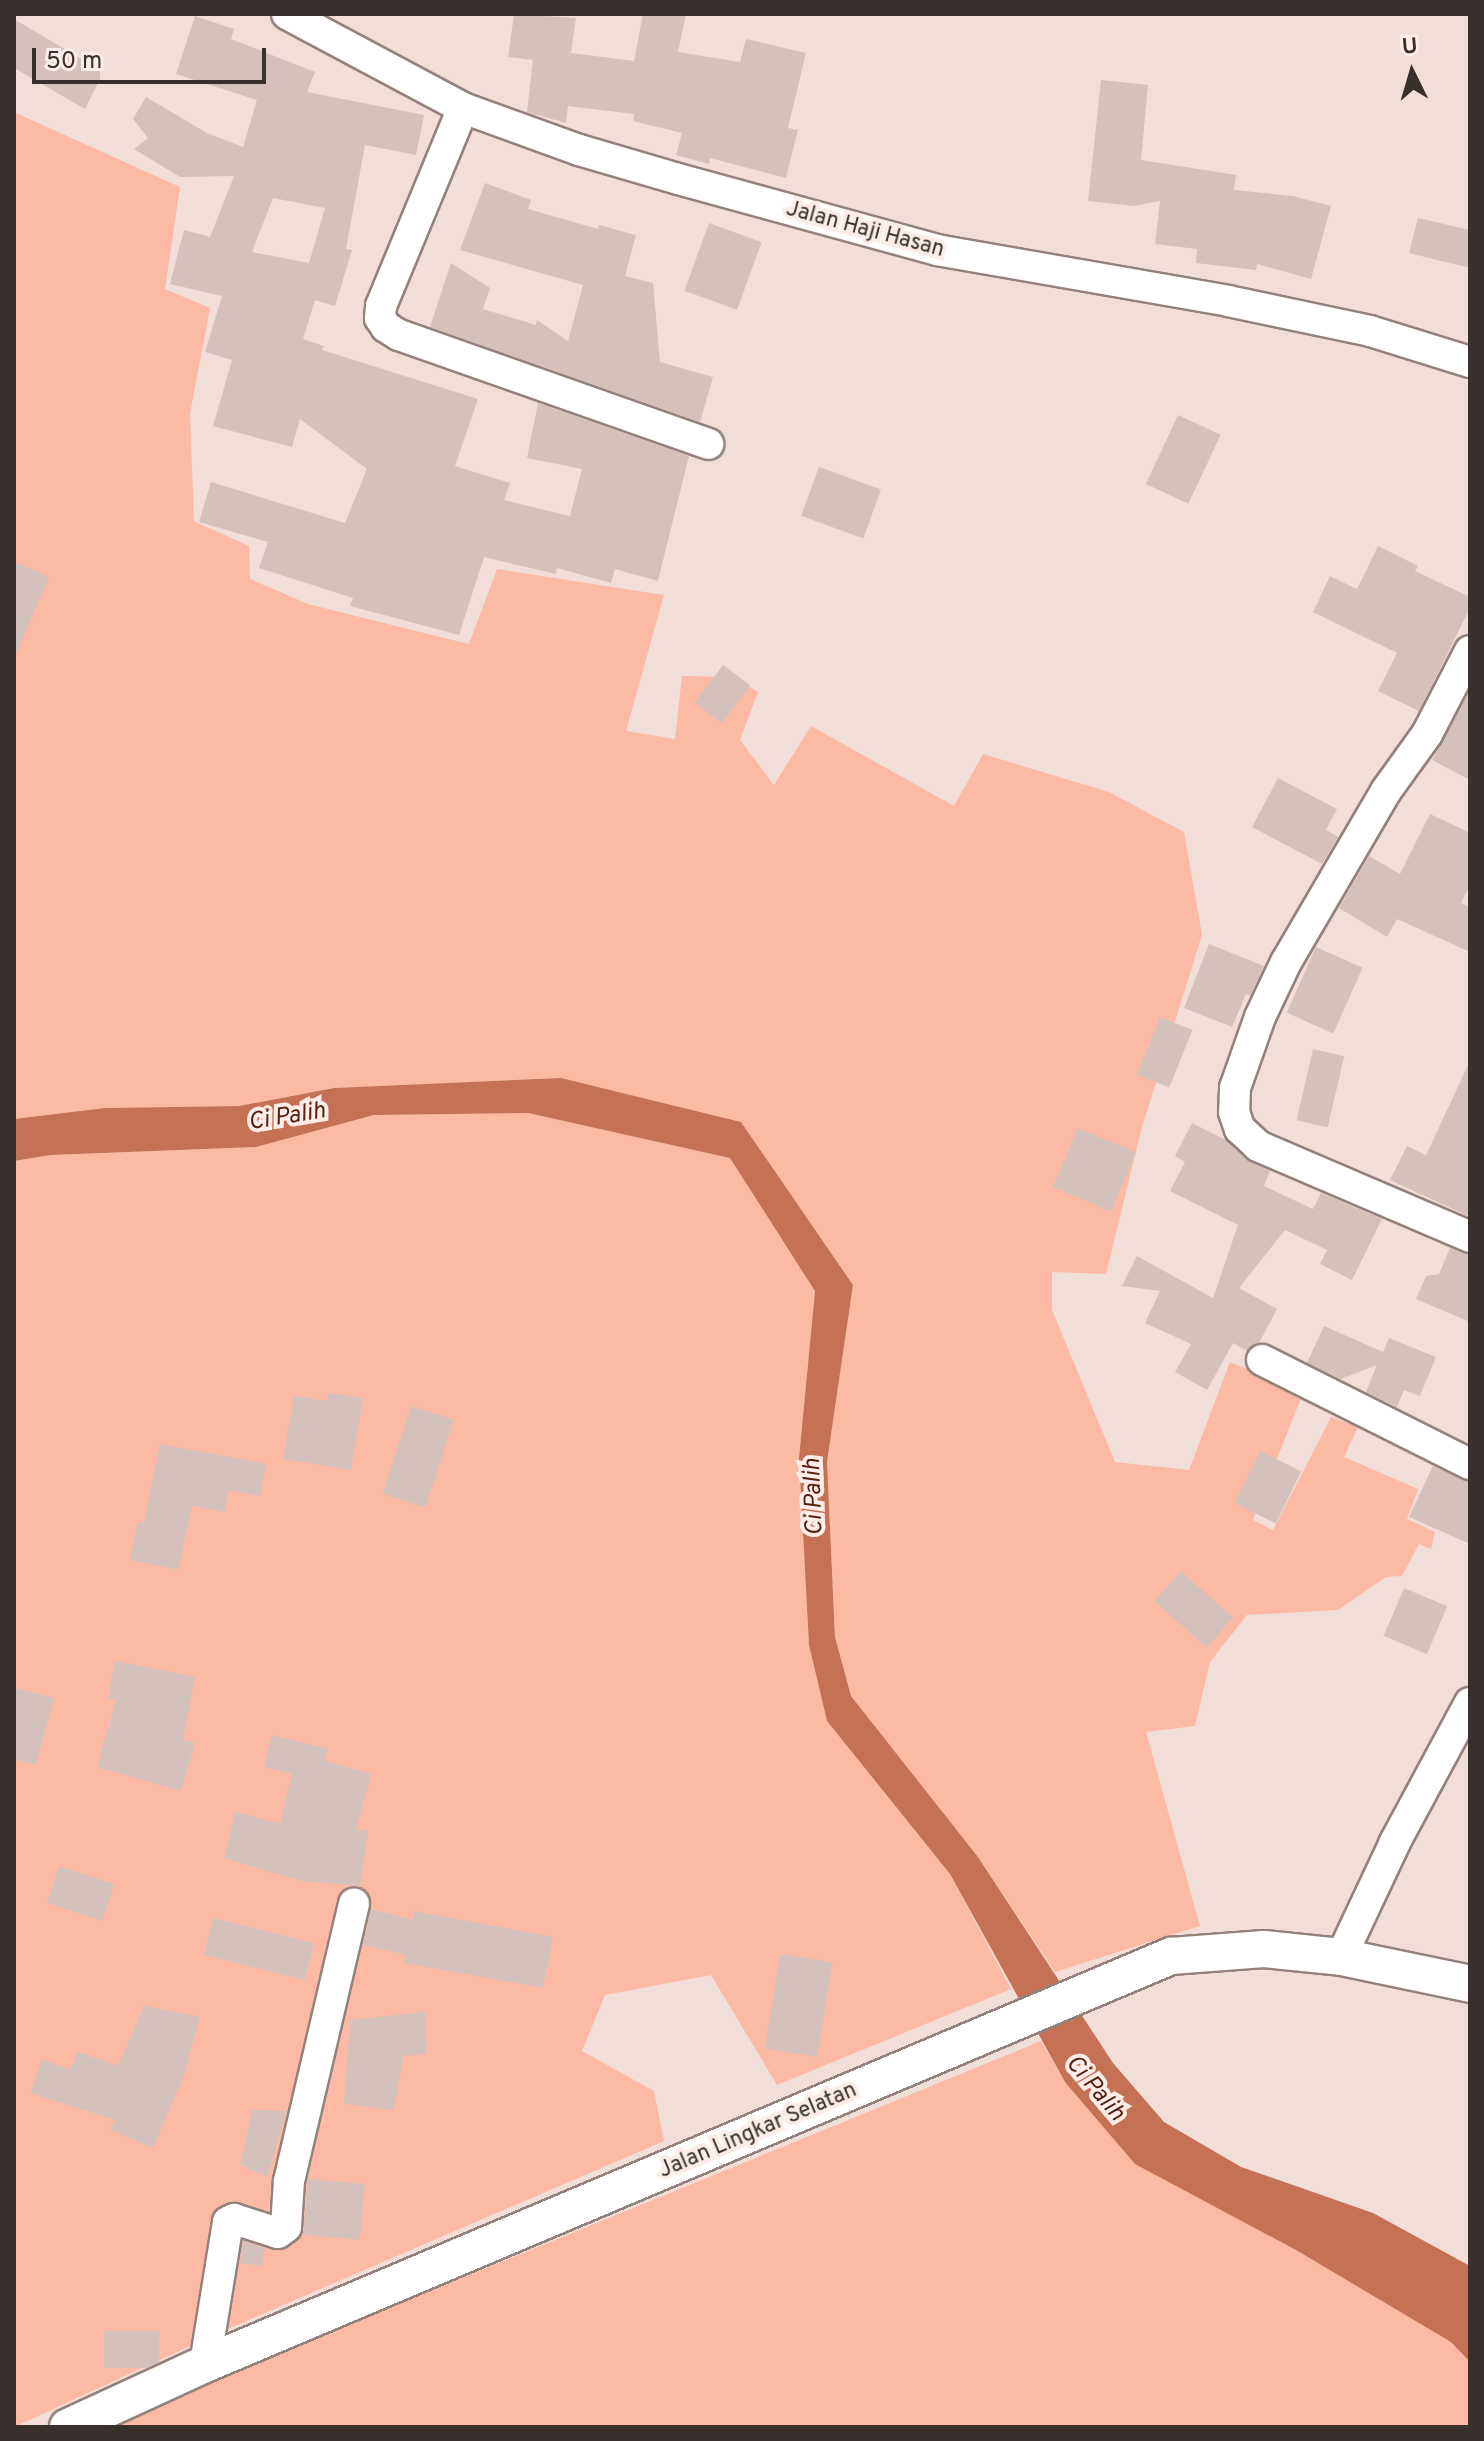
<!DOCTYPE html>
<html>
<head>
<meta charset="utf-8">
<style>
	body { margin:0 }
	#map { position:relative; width:1484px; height:2441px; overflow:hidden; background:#f2ded8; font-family:Overpass,sans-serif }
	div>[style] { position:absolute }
	.green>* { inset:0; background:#fcbaa4 }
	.water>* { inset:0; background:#c47155 }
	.building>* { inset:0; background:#d5c1bb; transform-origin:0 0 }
	.roads { filter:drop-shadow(2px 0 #93817b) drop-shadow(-2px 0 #93817b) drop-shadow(0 2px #93817b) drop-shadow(0 -2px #93817b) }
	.minor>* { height:30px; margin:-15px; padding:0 15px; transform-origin:15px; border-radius:15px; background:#fff }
	.tertiary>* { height:36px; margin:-18px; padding:0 18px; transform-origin:18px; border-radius:18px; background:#fff }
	span { translate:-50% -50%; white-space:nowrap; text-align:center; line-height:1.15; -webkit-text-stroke:8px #fdece7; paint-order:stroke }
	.street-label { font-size:22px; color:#37302d }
	.water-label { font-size:24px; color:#57210e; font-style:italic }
	.frame { position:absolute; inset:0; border:16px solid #37302d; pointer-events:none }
	.north { position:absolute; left:1372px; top:32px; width:80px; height:80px; -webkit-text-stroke:6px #fdece7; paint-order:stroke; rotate:355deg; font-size:22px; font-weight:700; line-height:32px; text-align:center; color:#37302d }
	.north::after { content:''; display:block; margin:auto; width:28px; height:36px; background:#37302d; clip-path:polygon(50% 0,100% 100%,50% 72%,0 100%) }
	.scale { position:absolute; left:32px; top:48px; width:234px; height:36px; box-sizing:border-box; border:4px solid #37302d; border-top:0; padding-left:10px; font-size:24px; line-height:28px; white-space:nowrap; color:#37302d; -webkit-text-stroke:6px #fdece7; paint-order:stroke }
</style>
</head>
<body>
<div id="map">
	<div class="green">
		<div style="clip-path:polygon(14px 112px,180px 187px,165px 289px,210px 308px,190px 414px,194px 521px,249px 546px,250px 579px,308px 604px,469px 644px,497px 569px,664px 595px,626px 731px,675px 739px,682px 676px,734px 677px,758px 692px,740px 740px,774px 785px,811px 726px,954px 806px,983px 754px,1109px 792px,1184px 832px,1202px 935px,1142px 1127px,1106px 1274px,1052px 1272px,1052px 1310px,1115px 1462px,1189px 1470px,1230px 1362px,1303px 1393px,1253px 1520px,1273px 1530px,1331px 1417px,1358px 1427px,1344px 1457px,1418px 1489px,1407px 1519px,1435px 1532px,1431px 1549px,1419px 1544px,1402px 1576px,1386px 1577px,1338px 1610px,1247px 1615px,1210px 1662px,1195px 1726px,1146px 1732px,1200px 1926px,1055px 1972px,978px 1857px,851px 1696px,835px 1637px,827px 1462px,853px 1285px,741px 1122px,561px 1078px,334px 1088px,239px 1106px,105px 1108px,14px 1119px)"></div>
		<div style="clip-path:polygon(528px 1113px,730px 1158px,815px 1290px,799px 1458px,809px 1645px,827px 1721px,950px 1874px,1011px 1989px,777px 2085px,711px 1975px,605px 1995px,582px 2051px,654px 2091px,664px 2141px,223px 2331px,14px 2427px,14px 1161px,51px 1155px,256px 1147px,374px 1115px)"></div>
		<div style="clip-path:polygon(1041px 2041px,1065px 2082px,1296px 2250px,1452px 2342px,1470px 2362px,1470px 2427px,108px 2427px,179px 2394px)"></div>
	</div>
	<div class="water">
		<div style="clip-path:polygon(561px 1078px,741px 1122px,853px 1285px,827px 1462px,835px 1637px,851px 1696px,978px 1857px,1113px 2063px,1164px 2122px,1241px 2167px,1373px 2213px,1470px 2266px,1470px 2362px,1451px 2342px,1296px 2250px,1135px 2164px,1065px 2082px,950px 1874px,827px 1721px,809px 1645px,799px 1458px,815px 1291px,730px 1158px,528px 1113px,374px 1115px,256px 1147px,51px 1155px,14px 1161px,14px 1119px,105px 1108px,239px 1106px,334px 1088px)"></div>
	</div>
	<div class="building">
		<div style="clip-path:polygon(514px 14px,576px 18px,571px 53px,634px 61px,643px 14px,686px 14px,678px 52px,740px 62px,746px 39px,806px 53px,788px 128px,798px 130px,786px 178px,710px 158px,709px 164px,676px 155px,682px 133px,633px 121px,634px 114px,568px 106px,566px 123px,527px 112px,533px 60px,508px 57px)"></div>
		<div style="clip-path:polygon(evenodd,195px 16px,234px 29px,231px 39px,315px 72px,307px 92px,424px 115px,416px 155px,365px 145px,346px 249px,352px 250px,335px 306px,315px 300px,303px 339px,324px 346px,322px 350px,478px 399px,455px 466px,510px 483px,504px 500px,570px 516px,582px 469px,527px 458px,538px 403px,689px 456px,658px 581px,615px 569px,611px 583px,557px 568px,556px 574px,484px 557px,459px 635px,350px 606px,353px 598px,259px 568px,268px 542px,199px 522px,211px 482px,345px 523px,367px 469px,300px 419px,292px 447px,213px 426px,232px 360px,205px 352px,222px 296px,170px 284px,184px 230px,210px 237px,234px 176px,180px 177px,134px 149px,148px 138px,133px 119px,146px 97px,207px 133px,243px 147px,257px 100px,176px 74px,195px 16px,273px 198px,325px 208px,309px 263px,252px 252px,273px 198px)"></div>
		<div style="clip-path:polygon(14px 19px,100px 70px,100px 79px,85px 109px,14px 68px)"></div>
		<div style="clip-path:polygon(1101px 80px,1148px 85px,1141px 160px,1236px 175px,1234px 190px,1293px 196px,1331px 206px,1311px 279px,1257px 264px,1256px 270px,1196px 263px,1197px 249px,1155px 244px,1160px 201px,1134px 206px,1088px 201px)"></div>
		<div style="clip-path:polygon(485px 183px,531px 200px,528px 209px,598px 229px,599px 225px,636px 235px,625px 276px,653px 283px,660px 362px,713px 377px,700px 422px,430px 327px,451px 263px,490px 288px,483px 309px,536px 325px,537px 320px,568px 341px,583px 285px,460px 250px)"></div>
		<div style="clip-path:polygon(1418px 218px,1470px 230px,1470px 268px,1409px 253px)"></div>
		<div style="left:709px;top:223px;width:56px;height:72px;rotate:20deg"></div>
		<div style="left:1178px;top:415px;width:47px;height:76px;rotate:25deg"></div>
		<div style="left:819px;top:467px;width:66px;height:52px;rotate:20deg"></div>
		<div style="clip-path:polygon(1378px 546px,1418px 566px,1415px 571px,1470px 597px,1470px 608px,1419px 711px,1378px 691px,1397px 653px,1313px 612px,1330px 576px,1357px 589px)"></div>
		<div style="clip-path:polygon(14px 562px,49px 577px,14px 659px)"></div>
		<div style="left:723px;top:665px;width:34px;height:47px;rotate:37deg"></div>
		<div style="clip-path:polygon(1470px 690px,1470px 780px,1432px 760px)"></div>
		<div style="clip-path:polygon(1278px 778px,1337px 809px,1326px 830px,1338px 837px,1322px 864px,1252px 827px)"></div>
		<div style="clip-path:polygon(1430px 814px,1470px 833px,1470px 885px,1461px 903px,1470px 907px,1470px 952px,1397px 919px,1387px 937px,1339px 908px,1369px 856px,1400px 874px)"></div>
		<div style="clip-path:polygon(1209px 944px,1264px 966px,1250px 996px,1246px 994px,1232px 1027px,1184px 1008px)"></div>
		<div style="left:1316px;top:947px;width:51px;height:72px;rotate:24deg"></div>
		<div style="left:1160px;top:1017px;width:35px;height:62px;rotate:22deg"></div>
		<div style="left:1313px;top:1049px;width:32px;height:73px;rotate:13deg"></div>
		<div style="clip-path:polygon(1470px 1061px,1470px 1217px,1390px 1180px,1407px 1146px,1426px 1155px)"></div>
		<div style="clip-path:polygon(1192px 1123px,1226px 1140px,1246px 1159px,1270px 1171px,1264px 1186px,1313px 1209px,1321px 1193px,1382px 1219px,1352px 1280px,1320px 1264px,1327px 1250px,1285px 1230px,1239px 1288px,1277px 1309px,1259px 1343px,1247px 1351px,1233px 1343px,1207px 1390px,1175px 1372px,1191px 1344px,1145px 1323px,1160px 1291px,1122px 1286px,1137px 1256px,1213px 1298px,1238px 1225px,1170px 1191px,1185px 1162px,1175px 1156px)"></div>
		<div style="left:1078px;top:1128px;width:63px;height:64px;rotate:23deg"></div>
		<div style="clip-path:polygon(1450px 1248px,1470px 1255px,1470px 1322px,1416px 1299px,1426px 1276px,1439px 1274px)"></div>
		<div style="clip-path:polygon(1324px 1326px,1383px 1352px,1389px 1338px,1436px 1357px,1420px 1396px,1404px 1390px,1397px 1407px,1366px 1392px,1377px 1365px,1341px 1379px,1307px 1363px)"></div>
		<div style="clip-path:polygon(328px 1393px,363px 1398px,351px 1470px,283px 1459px,294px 1396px,327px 1401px)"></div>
		<div style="left:411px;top:1406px;width:45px;height:92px;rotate:18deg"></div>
		<div style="clip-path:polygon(160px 1444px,266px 1464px,260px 1496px,229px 1490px,225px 1512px,192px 1506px,178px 1570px,130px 1560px,138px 1522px,144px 1523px)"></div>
		<div style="left:1260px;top:1451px;width:46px;height:58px;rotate:26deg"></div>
		<div style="clip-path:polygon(1433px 1466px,1470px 1482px,1470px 1544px,1409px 1517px)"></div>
		<div style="left:1181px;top:1571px;width:70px;height:40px;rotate:42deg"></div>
		<div style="left:1404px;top:1588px;width:47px;height:52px;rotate:23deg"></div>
		<div style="clip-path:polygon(115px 1661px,195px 1677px,183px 1740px,195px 1743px,181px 1791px,97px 1767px,116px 1699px,108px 1698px)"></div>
		<div style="clip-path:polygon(14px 1688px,54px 1698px,36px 1765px,14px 1759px)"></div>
		<div style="clip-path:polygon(272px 1735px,328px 1749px,325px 1761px,371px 1774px,356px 1830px,368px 1831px,360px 1886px,301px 1881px,224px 1858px,235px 1812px,280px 1824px,292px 1774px,264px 1767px)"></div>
		<div style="left:59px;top:1866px;width:58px;height:39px;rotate:18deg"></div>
		<div style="clip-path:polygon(371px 1909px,412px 1920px,414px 1911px,553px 1937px,543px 1988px,404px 1963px,405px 1955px,363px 1945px)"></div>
		<div style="left:213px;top:1918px;width:104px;height:38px;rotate:14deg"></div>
		<div style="left:780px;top:1954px;width:53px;height:96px;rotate:9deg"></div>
		<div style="clip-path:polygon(144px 2006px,200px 2017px,184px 2075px,153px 2148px,110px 2130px,115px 2120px,30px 2093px,42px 2059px,70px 2070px,78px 2052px,118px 2066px)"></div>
		<div style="clip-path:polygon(425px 2012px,427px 2054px,403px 2056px,394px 2110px,344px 2104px,350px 2020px)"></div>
		<div style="clip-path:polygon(252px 2110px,287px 2111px,267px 2177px,240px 2165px)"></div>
		<div style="left:308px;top:2179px;width:57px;height:56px;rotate:5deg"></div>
		<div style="clip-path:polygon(243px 2241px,265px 2248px,262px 2266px,240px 2263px)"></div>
		<div style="clip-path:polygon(104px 2331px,159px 2331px,159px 2362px,146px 2368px,104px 2368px)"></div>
	</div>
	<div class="roads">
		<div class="minor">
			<div style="left:287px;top:14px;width:200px;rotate:28.1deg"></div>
			<div style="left:463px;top:108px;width:123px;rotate:19.9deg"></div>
			<div style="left:579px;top:150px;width:103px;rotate:16.3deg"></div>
			<div style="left:678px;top:179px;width:269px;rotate:15.3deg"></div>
			<div style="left:937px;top:250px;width:295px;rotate:9.9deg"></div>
			<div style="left:1228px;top:301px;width:145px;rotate:11.9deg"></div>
			<div style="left:1370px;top:331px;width:105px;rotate:17.2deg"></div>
			<div style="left:463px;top:108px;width:214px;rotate:112.5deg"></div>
			<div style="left:381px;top:306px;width:12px;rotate:95deg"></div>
			<div style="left:380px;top:318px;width:11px;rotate:56deg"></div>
			<div style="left:386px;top:327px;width:15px;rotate:32deg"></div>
			<div style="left:399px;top:335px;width:328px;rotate:19.4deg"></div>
			<div style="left:1470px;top:651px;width:93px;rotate:117.4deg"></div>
			<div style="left:1427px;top:734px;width:70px;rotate:125.7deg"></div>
			<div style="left:1386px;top:791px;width:198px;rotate:120.3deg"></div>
			<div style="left:1286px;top:962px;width:61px;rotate:115.3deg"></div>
			<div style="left:1260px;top:1017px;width:75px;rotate:109.4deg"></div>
			<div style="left:1235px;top:1088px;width:24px;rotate:92deg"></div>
			<div style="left:1234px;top:1112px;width:18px;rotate:71deg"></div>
			<div style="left:1240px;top:1129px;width:25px;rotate:43deg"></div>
			<div style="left:1258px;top:1146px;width:231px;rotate:23.2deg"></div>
			<div style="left:1262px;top:1360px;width:233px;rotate:26.6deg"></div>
			<div style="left:1341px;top:1957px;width:127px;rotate:-64.8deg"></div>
			<div style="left:1395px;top:1842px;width:158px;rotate:-61.7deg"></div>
			<div style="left:205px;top:2364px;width:144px;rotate:-80.8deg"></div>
			<div style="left:228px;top:2222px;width:7px;rotate:-27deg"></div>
			<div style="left:234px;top:2219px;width:46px;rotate:17.7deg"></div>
			<div style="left:278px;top:2233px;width:10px;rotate:-37deg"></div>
			<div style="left:286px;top:2227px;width:46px;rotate:-86.3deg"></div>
			<div style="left:289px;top:2181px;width:285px;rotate:-76.8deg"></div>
		</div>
		<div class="tertiary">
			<div style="left:68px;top:2427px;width:151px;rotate:-24.7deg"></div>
			<div style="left:205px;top:2364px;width:1049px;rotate:-22.9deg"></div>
			<div style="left:1171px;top:1956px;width:93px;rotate:-4.3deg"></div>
			<div style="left:1264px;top:1949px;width:77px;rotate:5.9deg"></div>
			<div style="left:1341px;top:1957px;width:132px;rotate:11.8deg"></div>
		</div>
	</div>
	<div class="street-label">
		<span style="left:865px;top:230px;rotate:15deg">Jalan Haji Hasan</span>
		<span style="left:758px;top:2131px;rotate:-23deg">Jalan Lingkar Selatan</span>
	</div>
	<div class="water-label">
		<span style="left:287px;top:1118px;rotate:-9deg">Ci Palih</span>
		<span style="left:815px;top:1497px;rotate:-92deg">Ci Palih</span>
		<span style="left:1094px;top:2089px;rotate:50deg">Ci Palih</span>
	</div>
	<div class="frame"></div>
	<div class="north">U</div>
	<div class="scale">50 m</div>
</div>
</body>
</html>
